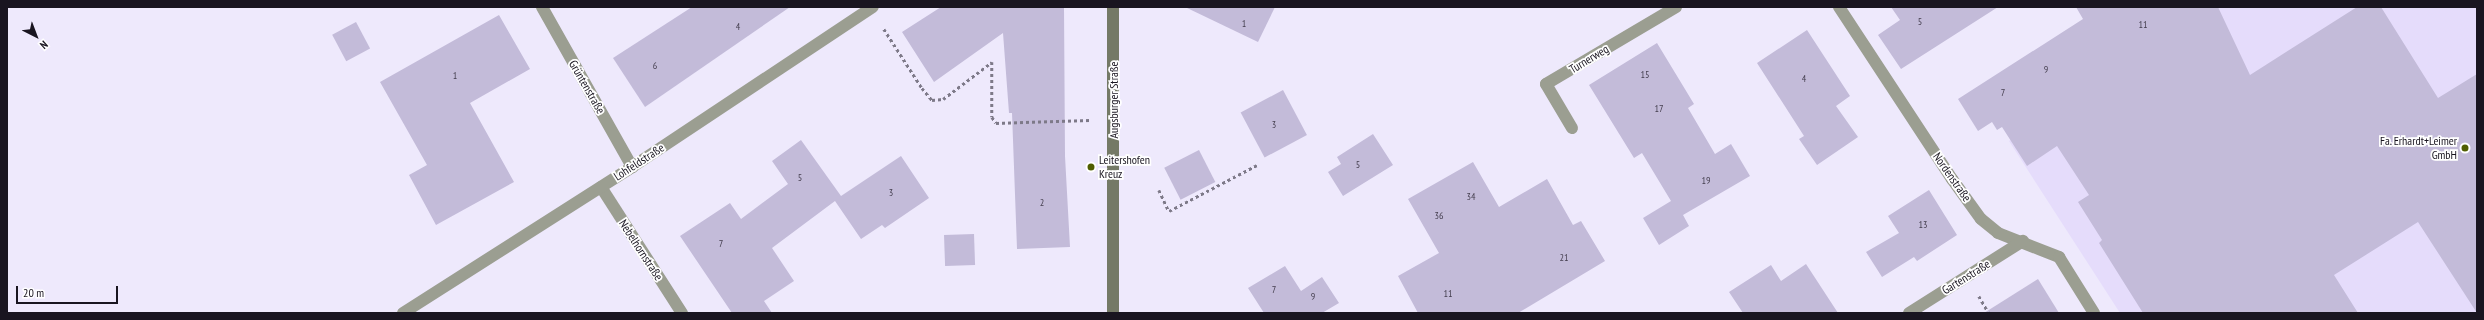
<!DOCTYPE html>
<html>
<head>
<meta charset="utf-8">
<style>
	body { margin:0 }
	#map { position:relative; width:2484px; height:320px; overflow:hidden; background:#eee9fc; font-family:"PT Sans Narrow",sans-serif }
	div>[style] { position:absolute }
	.built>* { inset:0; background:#e5dcfb }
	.building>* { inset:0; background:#c3bbd9; transform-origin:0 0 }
	.path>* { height:2.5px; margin-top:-1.25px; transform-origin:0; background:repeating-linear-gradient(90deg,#7d7988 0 3px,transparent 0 6px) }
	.street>* { height:12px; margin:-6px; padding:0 6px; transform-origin:6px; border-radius:6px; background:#9b9e91 }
	.secondary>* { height:12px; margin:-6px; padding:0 6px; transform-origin:6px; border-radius:6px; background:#747966 }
	.dots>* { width:11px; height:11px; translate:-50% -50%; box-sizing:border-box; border:2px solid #fff; border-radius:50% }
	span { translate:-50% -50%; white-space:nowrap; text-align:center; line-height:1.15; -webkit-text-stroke:3.5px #fff; paint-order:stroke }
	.number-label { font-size:10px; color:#443e4e }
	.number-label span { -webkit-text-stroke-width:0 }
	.street-label { font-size:12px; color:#191520 }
	.poi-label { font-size:12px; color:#191520 }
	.right { translate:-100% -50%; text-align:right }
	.left { translate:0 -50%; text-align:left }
	.frame { position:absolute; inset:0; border:8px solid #191520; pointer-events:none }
	.north { position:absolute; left:16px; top:16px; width:40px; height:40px; -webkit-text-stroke:3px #fff; paint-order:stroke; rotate:138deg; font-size:11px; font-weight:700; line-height:16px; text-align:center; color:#191520 }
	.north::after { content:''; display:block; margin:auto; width:14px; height:18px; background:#191520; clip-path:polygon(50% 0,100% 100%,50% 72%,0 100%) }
	.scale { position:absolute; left:16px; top:286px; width:102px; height:18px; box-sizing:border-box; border:2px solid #191520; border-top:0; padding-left:5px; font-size:12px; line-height:14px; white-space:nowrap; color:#191520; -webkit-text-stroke:3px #fff; paint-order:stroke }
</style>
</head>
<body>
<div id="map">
	<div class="built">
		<div style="clip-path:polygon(2218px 7px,2477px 7px,2477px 313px,2120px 313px,2009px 141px)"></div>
	</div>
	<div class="building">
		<div style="clip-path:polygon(692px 7px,790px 7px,645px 107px,613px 58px)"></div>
		<div style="clip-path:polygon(941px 7px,1064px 7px,1065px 156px,1070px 247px,1017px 249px,1012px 113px,1009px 113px,1003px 33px,934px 82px,902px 32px)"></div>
		<div style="clip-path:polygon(1185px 7px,1275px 7px,1258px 42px)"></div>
		<div style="clip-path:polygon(1891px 7px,1998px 7px,1901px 69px,1878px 35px,1900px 20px)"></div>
		<div style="clip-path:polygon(2076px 7px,2218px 7px,2250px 75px,2357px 7px,2381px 7px,2438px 98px,2477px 74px,2477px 313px,2418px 222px,2334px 275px,2358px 313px,2143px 313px,2099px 243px,2102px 240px,2078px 202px,2089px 195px,2057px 146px,2027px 166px,2002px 127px,1997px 130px,1992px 122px,1978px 131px,1958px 99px,2083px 19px)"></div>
		<div style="clip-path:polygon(499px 15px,530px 69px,470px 103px,514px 182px,436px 225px,409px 175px,427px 165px,380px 82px)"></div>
		<div style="left:356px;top:22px;width:30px;height:27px;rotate:62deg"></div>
		<div style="clip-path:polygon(1807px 30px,1850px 96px,1836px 106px,1858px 137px,1817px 165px,1799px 139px,1804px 136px,1757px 63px)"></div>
		<div style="clip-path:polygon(1657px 43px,1694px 104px,1688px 108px,1715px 154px,1731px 144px,1750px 176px,1683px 215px,1689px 226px,1659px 245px,1643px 218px,1671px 201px,1642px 153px,1634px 158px,1589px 85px)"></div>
		<div style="left:1283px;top:90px;width:51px;height:48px;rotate:62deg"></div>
		<div style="clip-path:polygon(1373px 134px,1393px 165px,1343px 196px,1328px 172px,1341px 164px,1337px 157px)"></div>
		<div style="clip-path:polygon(801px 140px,841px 196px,901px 156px,929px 198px,885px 228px,882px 225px,861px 239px,835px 201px,772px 248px,794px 281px,764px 301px,772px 313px,732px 313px,680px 236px,730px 203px,741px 219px,788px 184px,772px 161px)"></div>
		<div style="left:1199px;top:150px;width:36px;height:39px;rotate:63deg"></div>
		<div style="clip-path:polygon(1473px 162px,1499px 207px,1547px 179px,1573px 225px,1581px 221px,1605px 261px,1518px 313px,1418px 313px,1398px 276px,1439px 253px,1408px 199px)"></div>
		<div style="clip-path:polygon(1929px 190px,1957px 235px,1917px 261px,1914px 257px,1882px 277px,1866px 252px,1899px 233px,1888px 216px)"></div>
		<div style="left:974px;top:234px;width:31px;height:30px;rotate:88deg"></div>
		<div style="clip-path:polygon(1806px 264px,1838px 313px,1743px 313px,1729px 292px,1771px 265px,1781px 281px)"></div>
		<div style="clip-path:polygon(1285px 266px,1301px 291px,1322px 277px,1339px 303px,1322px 313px,1264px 313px,1248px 288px)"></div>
		<div style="clip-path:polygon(2038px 279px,2059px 313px,1984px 313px)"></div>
	</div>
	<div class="path">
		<div style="left:884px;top:29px;width:70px;rotate:57.2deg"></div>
		<div style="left:922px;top:88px;width:16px;rotate:50deg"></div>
		<div style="left:932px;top:100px;width:11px;rotate:-5deg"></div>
		<div style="left:943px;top:99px;width:61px;rotate:-37.1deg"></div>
		<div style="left:992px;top:62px;width:55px;rotate:90deg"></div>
		<div style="left:992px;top:117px;width:7px;rotate:56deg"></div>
		<div style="left:996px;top:123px;width:94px;rotate:-1.8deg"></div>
		<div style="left:1159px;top:190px;width:23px;rotate:65deg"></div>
		<div style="left:1169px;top:211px;width:99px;rotate:-27.6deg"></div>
		<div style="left:1979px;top:296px;width:20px;rotate:60deg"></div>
	</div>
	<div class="street">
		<div style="left:542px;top:7px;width:184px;rotate:60.6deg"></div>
		<div style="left:1839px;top:7px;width:206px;rotate:56.7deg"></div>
		<div style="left:1952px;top:179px;width:49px;rotate:54.1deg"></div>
		<div style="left:1981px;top:219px;width:22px;rotate:39deg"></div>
		<div style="left:1998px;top:233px;width:66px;rotate:21.5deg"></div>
		<div style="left:2059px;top:257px;width:66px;rotate:58deg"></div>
		<div style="left:1572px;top:128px;width:51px;rotate:-120.6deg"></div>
		<div style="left:1546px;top:84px;width:151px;rotate:-30.6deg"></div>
		<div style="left:601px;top:187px;width:150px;rotate:57.3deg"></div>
		<div style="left:403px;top:313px;width:272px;rotate:-32.5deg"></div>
		<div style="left:632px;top:167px;width:289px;rotate:-33.6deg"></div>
		<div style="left:1909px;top:313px;width:135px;rotate:-32.3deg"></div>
	</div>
	<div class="secondary">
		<div style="left:1113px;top:7px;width:306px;rotate:90deg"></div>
	</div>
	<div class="dots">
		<div style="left:2465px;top:148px;background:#505e00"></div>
		<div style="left:1091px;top:167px;background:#505e00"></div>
	</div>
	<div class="number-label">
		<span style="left:1920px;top:22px">5</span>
		<span style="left:1244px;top:24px">1</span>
		<span style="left:2143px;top:25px">11</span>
		<span style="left:738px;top:27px">4</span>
		<span style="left:655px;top:66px">6</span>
		<span style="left:2046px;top:70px">9</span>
		<span style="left:1645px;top:75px">15</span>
		<span style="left:455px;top:76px">1</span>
		<span style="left:1804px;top:79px">4</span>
		<span style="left:2003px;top:93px">7</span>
		<span style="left:1659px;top:109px">17</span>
		<span style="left:1274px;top:125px">3</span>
		<span style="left:1358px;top:165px">5</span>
		<span style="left:800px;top:178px">5</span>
		<span style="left:1706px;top:181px">19</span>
		<span style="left:891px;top:193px">3</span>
		<span style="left:1471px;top:197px">34</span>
		<span style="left:1042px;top:203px">2</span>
		<span style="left:1439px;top:216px">36</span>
		<span style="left:1923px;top:225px">13</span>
		<span style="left:721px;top:244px">7</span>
		<span style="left:1564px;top:258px">21</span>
		<span style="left:1274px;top:290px">7</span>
		<span style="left:1448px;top:294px">11</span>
		<span style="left:1313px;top:297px">9</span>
	</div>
	<div class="street-label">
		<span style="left:1589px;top:59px;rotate:-31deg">Turnerweg</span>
		<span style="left:587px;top:87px;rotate:60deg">Grüntenstraße</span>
		<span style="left:1114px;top:100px;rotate:-90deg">Augsburger Straße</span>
		<span style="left:639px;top:162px;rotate:-33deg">Lohfeldstraße</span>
		<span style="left:1952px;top:177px;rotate:55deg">Nordenstraße</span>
		<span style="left:641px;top:250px;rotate:57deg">Nebelhornstraße</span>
		<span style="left:1966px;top:277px;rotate:-32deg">Gartenstraße</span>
	</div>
	<div class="poi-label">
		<span class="right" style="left:2457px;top:148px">Fa. Erhardt+Leimer<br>GmbH</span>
		<span class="left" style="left:1099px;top:167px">Leitershofen<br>Kreuz</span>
	</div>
	<div class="frame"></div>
	<div class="north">N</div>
	<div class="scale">20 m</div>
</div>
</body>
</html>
